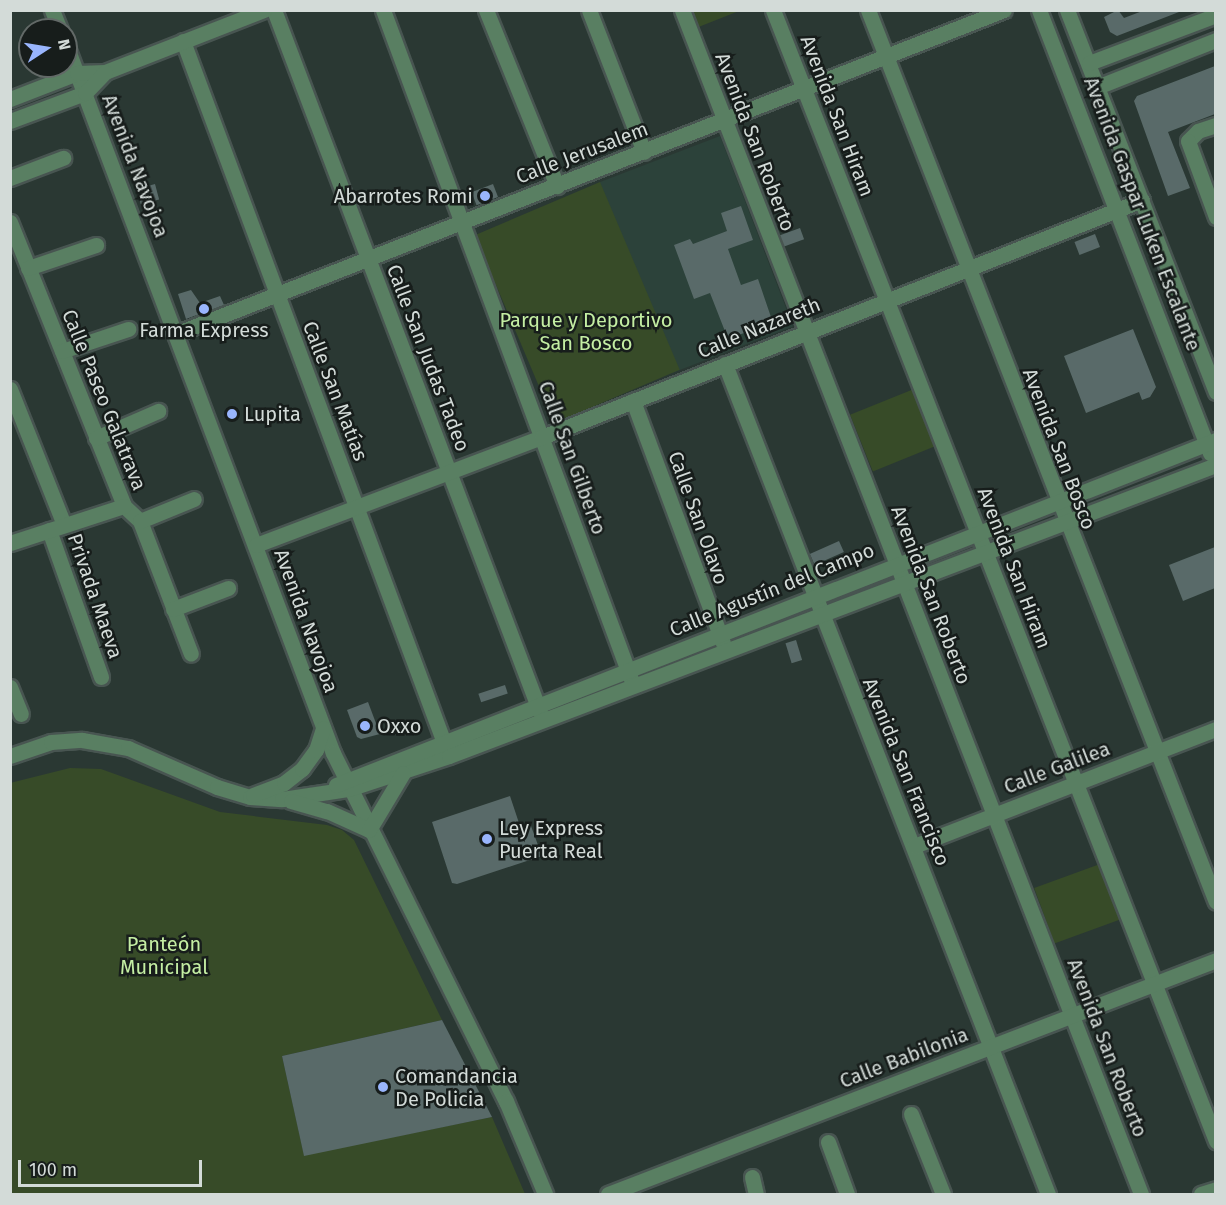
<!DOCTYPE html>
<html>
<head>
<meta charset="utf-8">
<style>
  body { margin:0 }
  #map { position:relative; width:1226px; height:1205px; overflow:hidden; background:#2a3833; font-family:"Fira Sans",sans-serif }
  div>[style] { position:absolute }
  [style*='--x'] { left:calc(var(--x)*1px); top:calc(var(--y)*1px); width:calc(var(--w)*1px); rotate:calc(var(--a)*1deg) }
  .built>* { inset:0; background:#2c423a; transform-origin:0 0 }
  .green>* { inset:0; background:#374b28; transform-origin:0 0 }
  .building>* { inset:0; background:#596a69; transform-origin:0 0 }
  .roads { filter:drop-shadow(2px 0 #485551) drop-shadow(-2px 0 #485551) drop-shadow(0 2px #485551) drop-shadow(0 -2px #485551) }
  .minor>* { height:15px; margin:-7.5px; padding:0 7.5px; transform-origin:7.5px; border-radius:7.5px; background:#597f62 }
  .dots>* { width:16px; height:16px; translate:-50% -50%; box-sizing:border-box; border:3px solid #171d1b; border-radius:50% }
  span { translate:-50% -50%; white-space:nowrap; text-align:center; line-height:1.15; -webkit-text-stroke:5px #171d1b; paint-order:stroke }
  .street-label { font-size:20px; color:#d3dbd8 }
  .poi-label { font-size:20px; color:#d3dbd8 }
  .right { translate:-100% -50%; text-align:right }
  .left { translate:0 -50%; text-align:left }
  .park-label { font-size:20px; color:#c4eea3 }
  .frame { position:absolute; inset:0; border:12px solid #d3dbd8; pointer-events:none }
  .north { position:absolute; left:18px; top:18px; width:60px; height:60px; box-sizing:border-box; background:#171d1b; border:2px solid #626967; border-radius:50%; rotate:78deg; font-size:16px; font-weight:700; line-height:24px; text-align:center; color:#d3dbd8 }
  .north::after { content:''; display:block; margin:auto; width:21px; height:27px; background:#99b5fd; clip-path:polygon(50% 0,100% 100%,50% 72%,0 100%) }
  .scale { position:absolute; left:18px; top:1160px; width:184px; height:27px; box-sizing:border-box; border:3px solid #d3dbd8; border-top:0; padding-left:8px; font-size:18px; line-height:21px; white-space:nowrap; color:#d3dbd8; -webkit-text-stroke:4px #171d1b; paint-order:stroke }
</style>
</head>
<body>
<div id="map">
  <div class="built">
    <div style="left:720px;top:136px;width:204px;height:129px;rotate:69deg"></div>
  </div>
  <div class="green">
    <div style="clip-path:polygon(689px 11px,739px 11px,696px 28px)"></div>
    <div style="left:600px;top:182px;width:204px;height:136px;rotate:67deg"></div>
    <div style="left:914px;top:389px;width:61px;height:69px;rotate:68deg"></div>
    <div style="clip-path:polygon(70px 768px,101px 769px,220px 812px,327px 825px,342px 830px,354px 840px,442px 1020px,282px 1056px,304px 1155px,492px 1117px,525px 1194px,11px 1194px,10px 783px)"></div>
    <div style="left:1100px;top:864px;width:59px;height:70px;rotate:70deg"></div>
  </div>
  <div class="building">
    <div style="clip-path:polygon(1118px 10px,1124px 18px,1145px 10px,1179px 12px,1117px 36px,1110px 32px,1104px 17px)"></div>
    <div style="clip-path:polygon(1215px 66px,1215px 114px,1168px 132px,1190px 188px,1168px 196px,1134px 101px,1137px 96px)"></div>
    <div style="left:155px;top:184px;width:16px;height:19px;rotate:75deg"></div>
    <div style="left:493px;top:184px;width:14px;height:23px;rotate:69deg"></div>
    <div style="clip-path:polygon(741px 206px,753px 240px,728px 249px,741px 285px,758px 279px,772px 320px,743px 330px,744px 333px,728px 339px,710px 293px,694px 299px,674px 245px,690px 239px,693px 244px,727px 231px,721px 213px)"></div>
    <div style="left:800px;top:228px;width:12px;height:22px;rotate:70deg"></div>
    <div style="left:1095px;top:234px;width:14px;height:22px;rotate:69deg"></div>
    <div style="clip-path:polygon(191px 290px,200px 303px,220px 296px,224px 305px,186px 319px,178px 294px)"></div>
    <div style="clip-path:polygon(1133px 329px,1156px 387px,1150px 397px,1142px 400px,1139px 392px,1086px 413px,1064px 356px)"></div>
    <div style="left:839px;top:541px;width:12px;height:32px;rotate:66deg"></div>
    <div style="clip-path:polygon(1215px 547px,1215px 588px,1183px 601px,1169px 565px)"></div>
    <div style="left:796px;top:640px;width:21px;height:11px;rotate:73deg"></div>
    <div style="left:505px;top:685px;width:9px;height:28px;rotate:72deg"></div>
    <div style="clip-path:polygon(368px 702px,380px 734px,361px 739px,357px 737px,347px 710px)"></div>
    <div style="clip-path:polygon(510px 796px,521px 829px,531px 826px,542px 856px,457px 884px,452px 883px,432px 822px)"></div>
    <div style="clip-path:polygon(442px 1020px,492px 1117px,304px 1156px,282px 1056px)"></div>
  </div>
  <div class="roads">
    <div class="minor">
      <div style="--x:52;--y:10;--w:22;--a:68"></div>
      <div style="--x:274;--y:10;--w:751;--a:69.25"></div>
      <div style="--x:383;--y:10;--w:713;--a:69.66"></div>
      <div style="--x:486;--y:10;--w:190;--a:68"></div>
      <div style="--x:589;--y:10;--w:152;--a:68.8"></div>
      <div style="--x:682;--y:10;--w:1270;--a:68.81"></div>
      <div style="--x:773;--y:10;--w:1215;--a:68.61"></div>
      <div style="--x:868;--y:10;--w:957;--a:68.69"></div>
      <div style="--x:1039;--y:10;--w:475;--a:68.9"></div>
      <div style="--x:1067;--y:10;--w:410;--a:68.7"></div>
      <div style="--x:183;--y:41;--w:754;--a:69.6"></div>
      <div style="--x:66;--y:45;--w:757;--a:69.34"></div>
      <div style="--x:333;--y:753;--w:389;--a:63.6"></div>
      <div style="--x:506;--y:1101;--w:101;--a:67.2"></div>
      <div style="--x:1089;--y:63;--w:136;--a:-20.7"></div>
      <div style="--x:1097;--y:87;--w:128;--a:-21.6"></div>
      <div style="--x:10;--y:99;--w:72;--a:-21.2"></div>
      <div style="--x:77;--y:73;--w:28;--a:-2"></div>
      <div style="--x:105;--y:72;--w:171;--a:-21.3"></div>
      <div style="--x:10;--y:121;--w:80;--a:-20.5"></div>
      <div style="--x:85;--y:93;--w:29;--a:-46"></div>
      <div style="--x:1216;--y:125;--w:19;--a:162"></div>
      <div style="--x:1198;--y:131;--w:14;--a:135"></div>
      <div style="--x:1188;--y:141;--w:81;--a:69.8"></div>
      <div style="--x:10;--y:178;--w:57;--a:-20.7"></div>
      <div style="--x:10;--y:222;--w:306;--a:68.1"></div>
      <div style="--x:124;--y:506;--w:22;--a:43"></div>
      <div style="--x:140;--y:521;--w:142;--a:69"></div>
      <div style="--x:28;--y:268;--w:72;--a:-18.7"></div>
      <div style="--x:175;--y:334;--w:890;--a:-21.35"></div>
      <div style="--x:62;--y:351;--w:70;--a:-18.4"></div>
      <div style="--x:725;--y:364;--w:891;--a:68.74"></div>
      <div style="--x:10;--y:389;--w:146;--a:68.3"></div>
      <div style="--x:633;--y:401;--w:258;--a:69.6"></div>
      <div style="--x:96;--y:438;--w:68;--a:-23.5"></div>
      <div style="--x:140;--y:521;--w:58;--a:-22.2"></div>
      <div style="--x:49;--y:530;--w:156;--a:70.5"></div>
      <div style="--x:10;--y:543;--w:120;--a:-18"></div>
      <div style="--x:256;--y:545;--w:306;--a:-20.7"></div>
      <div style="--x:542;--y:437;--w:645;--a:-21.55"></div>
      <div style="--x:173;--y:609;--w:59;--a:-20.9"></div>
      <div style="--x:10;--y:687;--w:29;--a:68"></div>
      <div style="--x:10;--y:756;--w:43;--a:-18.9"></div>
      <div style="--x:51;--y:742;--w:31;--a:-4"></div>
      <div style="--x:82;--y:740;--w:47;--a:9.9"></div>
      <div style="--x:128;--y:748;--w:97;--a:23.7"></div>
      <div style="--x:217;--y:787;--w:34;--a:17"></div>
      <div style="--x:250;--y:797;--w:32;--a:4"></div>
      <div style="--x:282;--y:799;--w:68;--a:-8.5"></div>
      <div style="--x:349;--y:789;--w:105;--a:-18.3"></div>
      <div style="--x:449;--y:756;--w:820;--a:-20.78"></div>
      <div style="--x:336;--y:785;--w:945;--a:-21.41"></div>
      <div style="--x:253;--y:795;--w:33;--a:-21"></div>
      <div style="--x:284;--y:783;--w:23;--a:-38"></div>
      <div style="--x:302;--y:769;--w:24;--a:-54"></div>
      <div style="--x:316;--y:750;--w:23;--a:-72"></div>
      <div style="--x:291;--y:801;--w:37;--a:16"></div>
      <div style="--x:327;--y:811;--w:46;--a:24.3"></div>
      <div style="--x:369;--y:830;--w:66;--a:-59.2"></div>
      <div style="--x:914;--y:846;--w:324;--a:-21.2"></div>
      <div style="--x:911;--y:1114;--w:86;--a:68.2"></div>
      <div style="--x:828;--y:1142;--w:55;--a:69.9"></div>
      <div style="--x:752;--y:1177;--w:17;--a:77"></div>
      <div style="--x:608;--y:1194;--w:651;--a:-21.05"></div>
      <div style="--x:1201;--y:1194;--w:16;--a:-18"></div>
    </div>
  </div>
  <div class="dots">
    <div style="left:485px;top:196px;background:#99b5fd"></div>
    <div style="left:204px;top:309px;background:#99b5fd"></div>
    <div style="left:232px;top:414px;background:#99b5fd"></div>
    <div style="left:365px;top:726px;background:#99b5fd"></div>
    <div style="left:487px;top:839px;background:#99b5fd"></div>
    <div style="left:383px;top:1087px;background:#99b5fd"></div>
  </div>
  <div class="street-label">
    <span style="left:837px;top:116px;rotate:69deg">Avenida San Hiram</span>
    <span style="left:755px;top:142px;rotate:69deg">Avenida San Roberto</span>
    <span style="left:582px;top:153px;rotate:-21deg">Calle Jerusalem</span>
    <span style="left:135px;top:166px;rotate:69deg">Avenida Navojoa</span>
    <span style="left:1142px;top:214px;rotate:69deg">Avenida Gaspar Luken Escalante</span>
    <span style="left:759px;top:328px;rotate:-22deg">Calle Nazareth</span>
    <span style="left:428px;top:358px;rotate:69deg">Calle San Judas Tadeo</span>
    <span style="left:335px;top:391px;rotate:69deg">Calle San Matías</span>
    <span style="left:104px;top:400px;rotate:68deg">Calle Paseo Galatrava</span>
    <span style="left:1059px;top:449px;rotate:69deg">Avenida San Bosco</span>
    <span style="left:572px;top:458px;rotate:70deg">Calle San Gilberto</span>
    <span style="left:698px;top:518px;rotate:70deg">Calle San Olavo</span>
    <span style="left:1014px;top:568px;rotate:69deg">Avenida San Hiram</span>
    <span style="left:772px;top:590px;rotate:-22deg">Calle Agustín del Campo</span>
    <span style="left:931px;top:595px;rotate:69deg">Avenida San Roberto</span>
    <span style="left:95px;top:596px;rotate:71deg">Privada Maeva</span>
    <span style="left:306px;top:621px;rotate:70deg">Avenida Navojoa</span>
    <span style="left:1057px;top:768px;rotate:-21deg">Calle Galilea</span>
    <span style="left:906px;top:772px;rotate:68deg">Avenida San Francisco</span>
    <span style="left:1107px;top:1048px;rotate:69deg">Avenida San Roberto</span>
    <span style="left:904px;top:1058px;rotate:-21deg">Calle Babilonia</span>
  </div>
  <div class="poi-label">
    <span class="right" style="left:473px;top:196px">Abarrotes Romi</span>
    <span style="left:204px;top:330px">Farma Express</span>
    <span class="left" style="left:244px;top:414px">Lupita</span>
    <span class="left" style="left:377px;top:726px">Oxxo</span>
    <span class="left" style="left:499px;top:840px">Ley Express<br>Puerta Real</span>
    <span class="left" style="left:395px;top:1088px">Comandancia<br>De Policia</span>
  </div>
  <div class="park-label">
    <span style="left:586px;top:332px">Parque y Deportivo<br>San Bosco</span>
    <span style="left:164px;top:956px">Panteón<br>Municipal</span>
  </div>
  <div class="frame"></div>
  <div class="north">N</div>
  <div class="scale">100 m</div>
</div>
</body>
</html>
